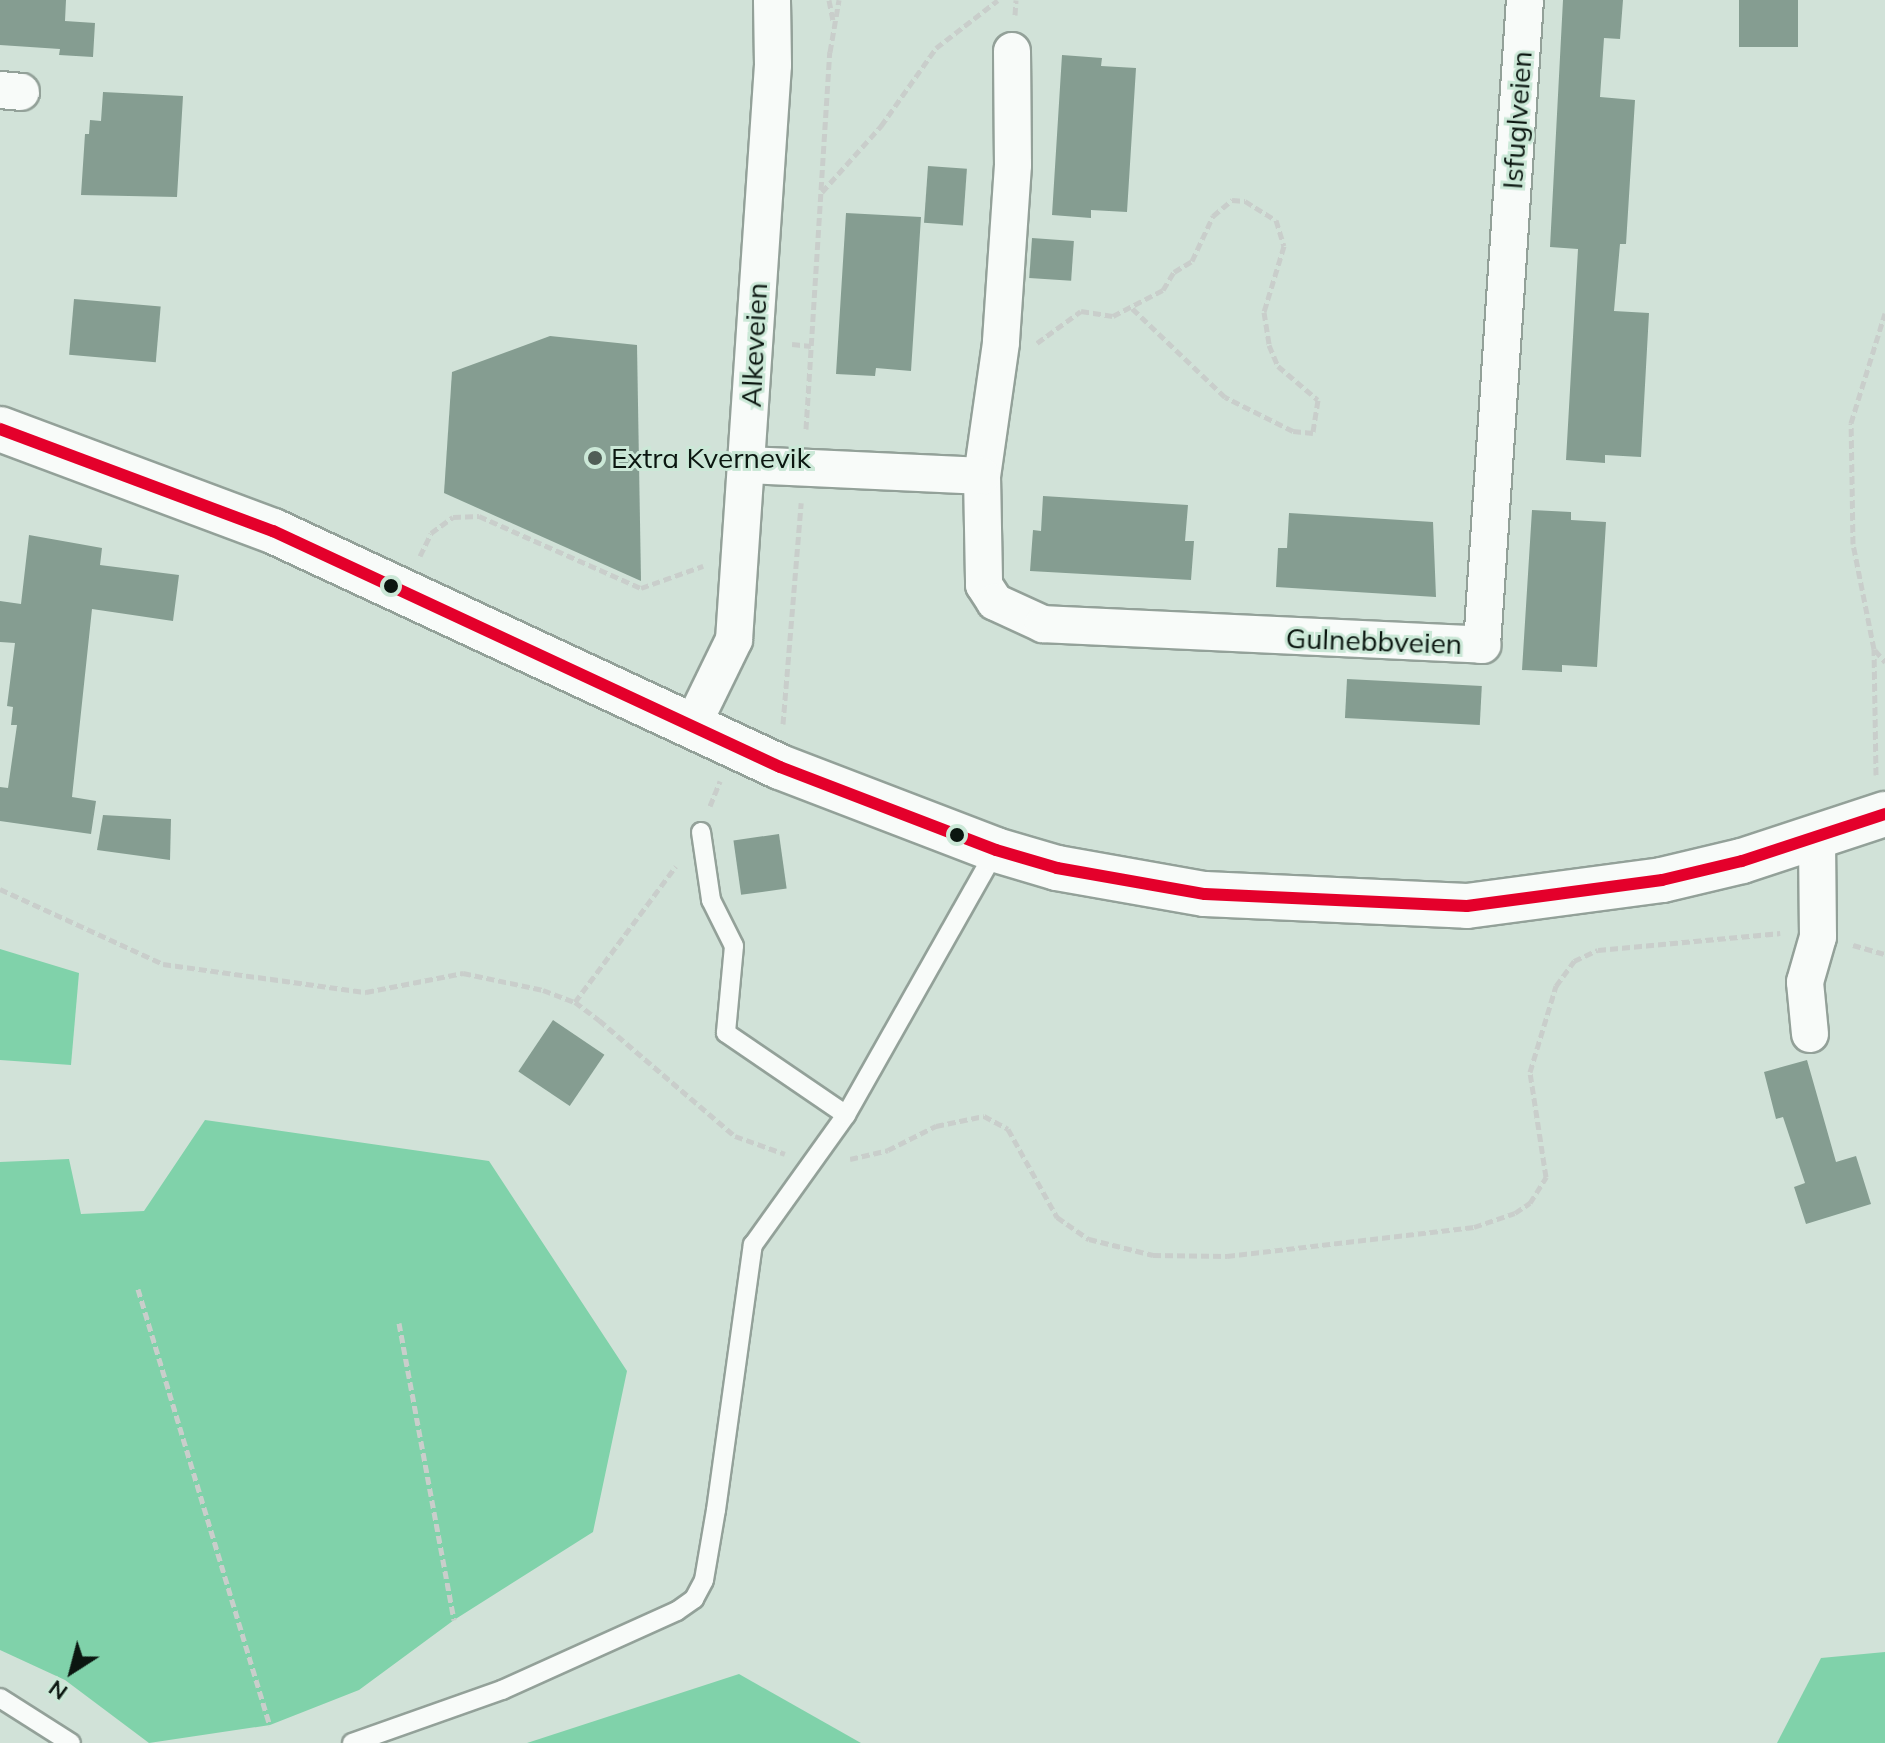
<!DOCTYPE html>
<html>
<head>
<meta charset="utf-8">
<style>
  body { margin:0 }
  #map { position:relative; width:1885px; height:1743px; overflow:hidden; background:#d1e2d8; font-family:Mulish,sans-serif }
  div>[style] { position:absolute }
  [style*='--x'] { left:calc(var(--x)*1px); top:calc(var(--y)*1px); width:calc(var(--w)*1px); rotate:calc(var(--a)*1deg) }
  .water>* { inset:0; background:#80d2aa }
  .building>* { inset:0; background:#859d91; transform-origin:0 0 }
  .path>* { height:5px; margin-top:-2.5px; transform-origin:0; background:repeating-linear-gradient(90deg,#c9cecb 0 8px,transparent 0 12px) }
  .roads { filter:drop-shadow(2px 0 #93a199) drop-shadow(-2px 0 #93a199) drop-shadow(0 2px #93a199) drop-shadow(0 -2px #93a199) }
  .service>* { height:18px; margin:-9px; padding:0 9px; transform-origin:9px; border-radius:9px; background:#f8fbf9 }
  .minor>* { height:36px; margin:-18px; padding:0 18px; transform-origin:18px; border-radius:18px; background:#f8fbf9 }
  .secondary>* { height:44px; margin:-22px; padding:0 22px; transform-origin:22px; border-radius:22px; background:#f8fbf9 }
  .bus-1>* { height:12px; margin:-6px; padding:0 6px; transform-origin:6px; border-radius:6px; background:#e4002b }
  .dots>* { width:22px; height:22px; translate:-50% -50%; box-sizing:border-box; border:4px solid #cbe8d7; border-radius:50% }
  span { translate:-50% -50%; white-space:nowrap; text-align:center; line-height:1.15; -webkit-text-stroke:6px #cbe8d7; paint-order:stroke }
  .street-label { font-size:28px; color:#0b1610 }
  .poi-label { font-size:28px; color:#0b1610 }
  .left { translate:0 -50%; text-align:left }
  .north { position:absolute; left:32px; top:1631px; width:80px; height:80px; -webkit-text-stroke:6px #cbe8d7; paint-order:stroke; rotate:216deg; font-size:22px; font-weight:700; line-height:32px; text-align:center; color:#0b1610 }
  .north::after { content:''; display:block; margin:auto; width:28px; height:36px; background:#0b1610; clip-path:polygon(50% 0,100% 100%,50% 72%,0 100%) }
</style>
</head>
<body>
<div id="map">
  <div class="water">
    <div style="clip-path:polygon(0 949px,79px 973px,71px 1065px,0 1060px)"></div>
    <div style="clip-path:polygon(205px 1120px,489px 1161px,627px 1371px,593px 1532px,454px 1620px,359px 1690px,270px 1725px,149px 1743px,65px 1680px,0 1650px,0 1162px,69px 1159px,81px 1214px,144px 1211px)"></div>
    <div style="clip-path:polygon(1885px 1652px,1885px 1743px,1777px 1743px,1821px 1658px)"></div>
    <div style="clip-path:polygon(739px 1674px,861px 1743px,527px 1743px)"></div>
  </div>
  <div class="building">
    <div style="clip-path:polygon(0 0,66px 0,65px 21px,95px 23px,93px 57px,59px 55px,60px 49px,0 45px)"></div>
    <div style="clip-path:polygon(1563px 0,1623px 0,1620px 39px,1604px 38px,1600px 97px,1635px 100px,1626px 244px,1620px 244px,1614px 311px,1649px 313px,1641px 457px,1605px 455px,1605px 463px,1566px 460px,1578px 249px,1550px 247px)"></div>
    <div style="left:1739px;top:0;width:59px;height:47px"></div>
    <div style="clip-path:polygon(1062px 55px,1102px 58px,1101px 66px,1136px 68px,1127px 212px,1091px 210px,1091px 218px,1052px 215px)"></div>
    <div style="clip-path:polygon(103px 92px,183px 96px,177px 197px,81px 195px,85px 134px,89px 134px,90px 120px,101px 121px)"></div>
    <div style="left:928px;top:166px;width:39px;height:57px;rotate:4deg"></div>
    <div style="clip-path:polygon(846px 213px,921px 217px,911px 371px,876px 368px,875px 376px,836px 374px)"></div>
    <div style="left:1032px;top:238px;width:42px;height:40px;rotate:4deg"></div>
    <div style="left:74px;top:299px;width:87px;height:56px;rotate:5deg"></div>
    <div style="clip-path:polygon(550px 336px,637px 345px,641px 581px,444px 493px,452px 372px)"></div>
    <div style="clip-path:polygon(1043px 496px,1188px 505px,1185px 541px,1194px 541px,1191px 580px,1030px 571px,1033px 530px,1041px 531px)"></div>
    <div style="clip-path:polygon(1532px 510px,1571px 512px,1571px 520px,1606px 522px,1597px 667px,1562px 665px,1562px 672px,1522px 670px)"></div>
    <div style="clip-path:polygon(1289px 513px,1433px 522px,1436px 597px,1276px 587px,1278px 548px,1287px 548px)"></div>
    <div style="clip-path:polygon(29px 535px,102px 548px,100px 565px,179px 575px,173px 621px,92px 609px,72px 797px,96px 801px,91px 834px,0 821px,0 787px,8px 788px,17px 725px,11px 725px,13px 707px,7px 706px,15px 643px,0 642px,0 601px,21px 604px)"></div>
    <div style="left:1347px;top:679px;width:135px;height:39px;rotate:3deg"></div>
    <div style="clip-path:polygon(103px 815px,171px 819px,170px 860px,97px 850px)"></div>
    <div style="left:779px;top:834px;width:55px;height:46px;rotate:82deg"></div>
    <div style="left:553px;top:1020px;width:62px;height:62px;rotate:34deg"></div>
    <div style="clip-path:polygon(1807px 1060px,1836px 1162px,1856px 1156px,1871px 1204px,1806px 1224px,1794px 1187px,1805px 1183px,1783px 1117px,1776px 1119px,1764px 1072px)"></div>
  </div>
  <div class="path">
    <div style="--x:829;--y:0;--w:21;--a:79"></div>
    <div style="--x:1015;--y:15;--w:15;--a:-86"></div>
    <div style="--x:822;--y:192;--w:89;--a:-48.2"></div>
    <div style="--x:881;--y:126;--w:95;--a:-54.8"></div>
    <div style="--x:936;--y:48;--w:78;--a:-37.7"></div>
    <div style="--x:1037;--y:343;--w:54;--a:-36"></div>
    <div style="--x:1081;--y:311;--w:32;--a:9"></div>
    <div style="--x:1113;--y:316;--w:56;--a:-27.5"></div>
    <div style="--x:1163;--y:290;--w:21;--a:-59"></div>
    <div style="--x:1174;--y:272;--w:21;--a:-31"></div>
    <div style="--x:1192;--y:261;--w:50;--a:-65"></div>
    <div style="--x:1213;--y:216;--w:25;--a:-40"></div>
    <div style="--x:1232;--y:200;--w:13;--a:4"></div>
    <div style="--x:1245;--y:201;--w:36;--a:32"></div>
    <div style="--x:1276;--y:220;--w:27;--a:73"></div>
    <div style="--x:1284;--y:246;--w:69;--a:106.9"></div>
    <div style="--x:1264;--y:312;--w:33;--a:81"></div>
    <div style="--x:1269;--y:345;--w:23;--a:67"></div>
    <div style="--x:1278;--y:366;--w:52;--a:40.4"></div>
    <div style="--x:1318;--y:400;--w:33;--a:99"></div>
    <div style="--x:1313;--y:433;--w:20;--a:-174"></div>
    <div style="--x:1293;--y:431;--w:76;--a:-153.4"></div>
    <div style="--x:1225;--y:397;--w:129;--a:-136.3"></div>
    <div style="--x:792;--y:344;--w:19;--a:6"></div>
    <div style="--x:806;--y:429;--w:378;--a:-86.4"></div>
    <div style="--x:830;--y:52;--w:53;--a:-80.2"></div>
    <div style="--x:420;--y:556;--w:25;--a:-64"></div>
    <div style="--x:431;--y:533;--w:27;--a:-36"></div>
    <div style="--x:453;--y:517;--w:26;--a:-2"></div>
    <div style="--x:479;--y:516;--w:177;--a:24"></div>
    <div style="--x:641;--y:588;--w:66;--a:-19.5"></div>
    <div style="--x:1875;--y:650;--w:16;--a:50"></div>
    <div style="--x:783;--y:724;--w:222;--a:-85.3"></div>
    <div style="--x:1876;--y:775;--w:126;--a:-90.9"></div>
    <div style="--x:1874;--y:649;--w:107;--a:-101.3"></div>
    <div style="--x:1853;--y:544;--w:121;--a:-90.9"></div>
    <div style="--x:1851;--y:423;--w:115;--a:-72.8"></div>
    <div style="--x:710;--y:806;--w:27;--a:-68"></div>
    <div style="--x:0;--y:889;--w:179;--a:24.7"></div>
    <div style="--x:163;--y:964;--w:205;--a:7.9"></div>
    <div style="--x:366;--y:992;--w:99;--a:-11.1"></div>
    <div style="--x:463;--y:973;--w:82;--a:12"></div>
    <div style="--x:543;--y:990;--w:34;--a:21"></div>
    <div style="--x:575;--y:1002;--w:30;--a:37"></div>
    <div style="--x:599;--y:1020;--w:179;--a:40.5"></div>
    <div style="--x:735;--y:1136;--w:53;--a:19.8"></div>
    <div style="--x:1853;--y:945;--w:33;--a:16"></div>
    <div style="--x:575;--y:1002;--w:169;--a:-53.4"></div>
    <div style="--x:850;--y:1159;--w:39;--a:-13"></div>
    <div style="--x:888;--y:1150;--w:54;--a:-26.6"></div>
    <div style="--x:936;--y:1126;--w:49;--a:-11.8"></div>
    <div style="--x:984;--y:1116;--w:27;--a:28"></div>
    <div style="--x:1008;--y:1129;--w:101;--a:60.9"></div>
    <div style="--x:1057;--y:1217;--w:39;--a:35"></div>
    <div style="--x:1089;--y:1239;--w:66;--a:14"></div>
    <div style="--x:1153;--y:1255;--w:74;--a:0.8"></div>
    <div style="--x:1227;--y:1256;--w:249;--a:-6.7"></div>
    <div style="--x:1474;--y:1227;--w:43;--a:-18.9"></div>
    <div style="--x:1515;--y:1213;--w:18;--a:-34"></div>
    <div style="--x:1530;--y:1203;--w:31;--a:-58"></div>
    <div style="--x:1546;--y:1177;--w:106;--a:-98.7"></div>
    <div style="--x:1530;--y:1072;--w:90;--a:-73.2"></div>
    <div style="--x:1556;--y:986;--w:31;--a:-54"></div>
    <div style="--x:1574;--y:961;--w:26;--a:-25"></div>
    <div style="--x:1598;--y:950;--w:183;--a:-5.3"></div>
    <div style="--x:138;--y:1289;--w:456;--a:73.2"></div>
    <div style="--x:399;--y:1323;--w:302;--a:79.5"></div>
  </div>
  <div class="roads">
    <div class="service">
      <div style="--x:701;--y:832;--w:69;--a:81.6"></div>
      <div style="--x:711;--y:900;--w:51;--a:63.4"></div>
      <div style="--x:734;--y:946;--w:87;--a:95.3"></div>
      <div style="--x:726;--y:1033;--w:145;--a:34.3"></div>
      <div style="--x:0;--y:1698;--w:84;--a:32.4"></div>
      <div style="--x:352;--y:1743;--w:159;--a:-19.5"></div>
      <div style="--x:502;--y:1690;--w:192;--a:-24.3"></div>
      <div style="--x:677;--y:1611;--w:21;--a:-35"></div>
      <div style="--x:694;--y:1599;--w:21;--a:-62"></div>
      <div style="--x:704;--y:1580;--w:71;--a:-80.3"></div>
      <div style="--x:716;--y:1510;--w:268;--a:-82.1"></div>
      <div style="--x:753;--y:1245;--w:160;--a:-54.4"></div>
      <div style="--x:846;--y:1115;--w:305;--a:-60.5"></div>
    </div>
    <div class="minor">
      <div style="--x:1012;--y:51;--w:114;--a:89.5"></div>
      <div style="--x:1013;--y:165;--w:178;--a:93.9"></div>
      <div style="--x:1001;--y:343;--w:134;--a:98.1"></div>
      <div style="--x:982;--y:476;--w:109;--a:88.9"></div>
      <div style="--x:984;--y:585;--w:20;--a:57"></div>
      <div style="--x:995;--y:602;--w:53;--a:24.6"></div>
      <div style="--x:1043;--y:624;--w:440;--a:2.7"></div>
      <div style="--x:1482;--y:645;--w:646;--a:-86.19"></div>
      <div style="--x:0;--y:90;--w:21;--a:5"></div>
      <div style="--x:749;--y:465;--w:233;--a:2.7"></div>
      <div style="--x:691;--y:728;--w:98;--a:-64"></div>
      <div style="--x:734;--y:640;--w:576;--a:-86.12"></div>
      <div style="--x:773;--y:65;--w:65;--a:-90.9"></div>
      <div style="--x:1810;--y:1034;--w:52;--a:-95.5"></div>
      <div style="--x:1805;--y:982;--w:47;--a:-73.9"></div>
      <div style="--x:1818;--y:937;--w:103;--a:-90.6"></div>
    </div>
    <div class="secondary">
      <div style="--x:0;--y:429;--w:291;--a:20.5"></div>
      <div style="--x:273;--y:531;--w:559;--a:24.96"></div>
      <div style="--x:780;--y:767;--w:231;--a:21"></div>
      <div style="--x:996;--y:850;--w:64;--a:16.4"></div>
      <div style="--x:1057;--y:868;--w:150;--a:10"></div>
      <div style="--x:1205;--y:894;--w:262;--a:2.6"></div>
      <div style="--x:1467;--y:906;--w:197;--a:-7.6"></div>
      <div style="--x:1662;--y:880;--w:82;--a:-13.4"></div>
      <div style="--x:1742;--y:861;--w:151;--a:-18.2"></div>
    </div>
  </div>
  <div class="bus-1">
    <div style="--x:0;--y:429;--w:291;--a:20.5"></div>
    <div style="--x:273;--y:531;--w:559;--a:24.96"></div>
    <div style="--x:780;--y:767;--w:231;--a:21"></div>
    <div style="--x:996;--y:850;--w:64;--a:16.4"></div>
    <div style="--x:1057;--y:868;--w:150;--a:10"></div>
    <div style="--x:1205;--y:894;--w:262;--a:2.6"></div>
    <div style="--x:1467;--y:906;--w:197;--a:-7.6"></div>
    <div style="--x:1662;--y:880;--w:82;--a:-13.4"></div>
    <div style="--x:1742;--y:861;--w:151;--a:-18.2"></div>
  </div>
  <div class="dots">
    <div style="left:595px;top:458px;background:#505d56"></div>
    <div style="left:391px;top:586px;background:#0b1610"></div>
    <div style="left:957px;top:835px;background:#0b1610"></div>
  </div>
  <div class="street-label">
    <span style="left:1517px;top:120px;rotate:-86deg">Isfuglveien</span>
    <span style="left:754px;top:345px;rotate:-87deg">Alkeveien</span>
    <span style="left:1374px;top:641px;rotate:2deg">Gulnebbveien</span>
  </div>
  <div class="poi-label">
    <span class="left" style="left:611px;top:458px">Extra Kvernevik</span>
  </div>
  <div class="north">N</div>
</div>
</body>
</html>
